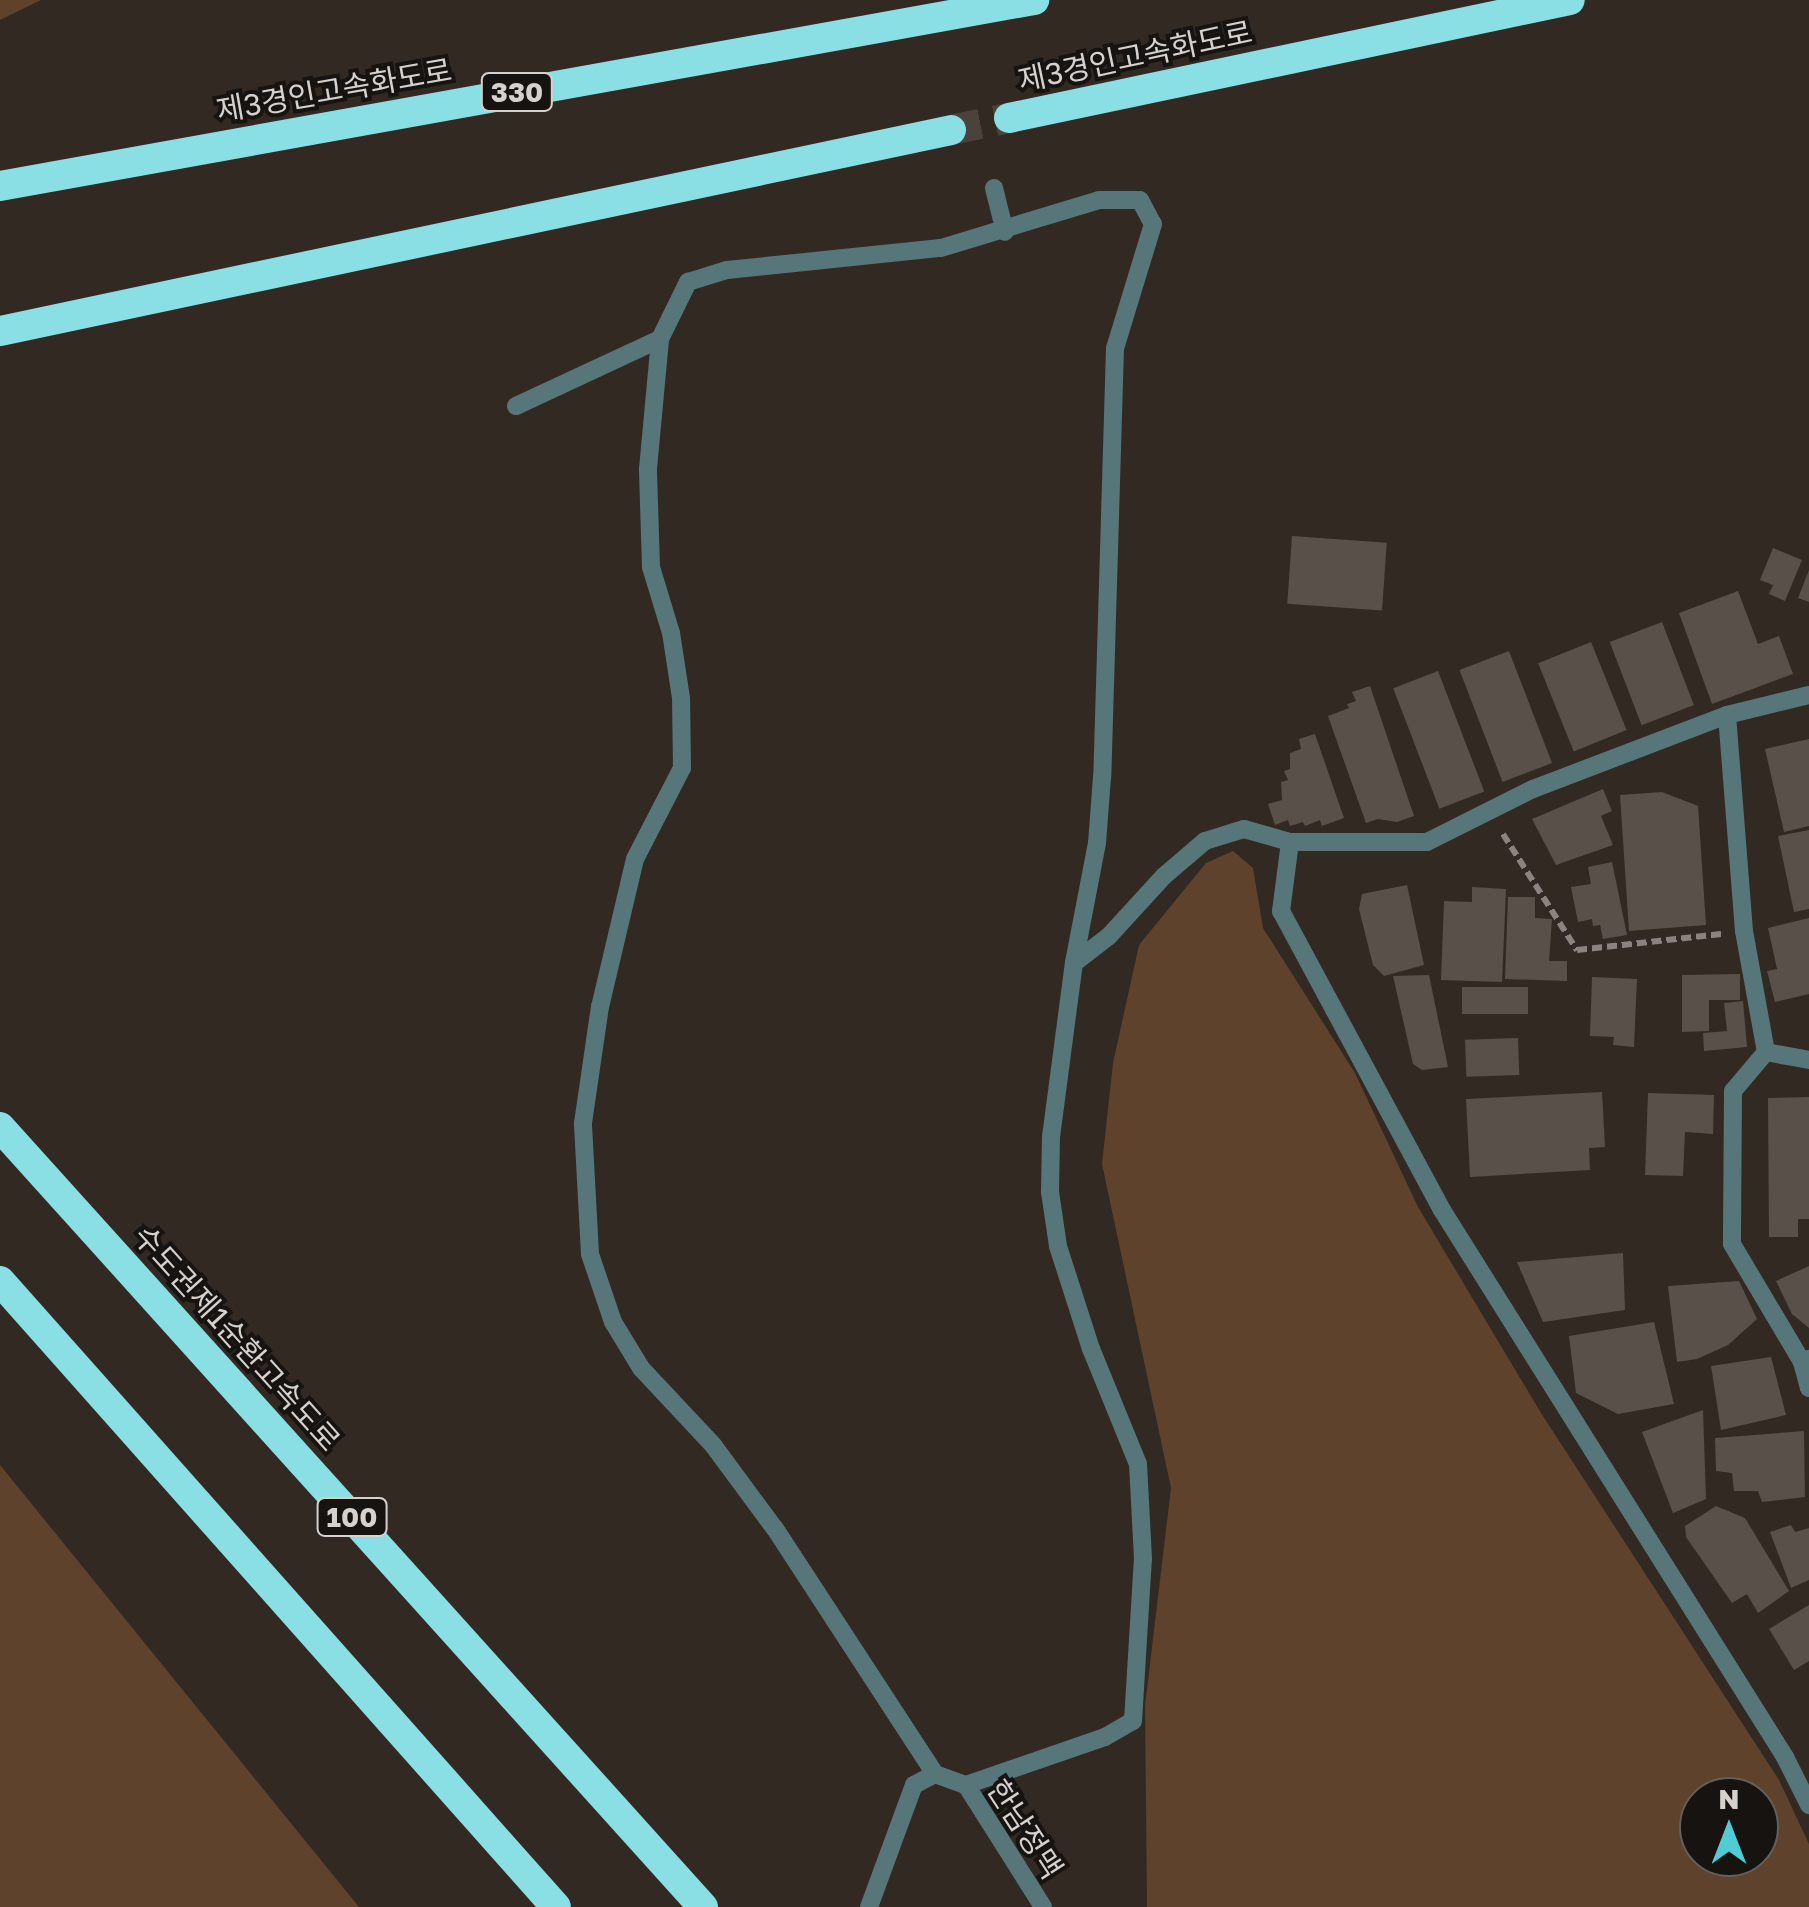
<!DOCTYPE html>
<html>
<head>
<meta charset="utf-8">
<style>
  body { margin:0 }
  #map { position:relative; width:1809px; height:1907px; overflow:hidden; background:#322923; font-family:"Golos Text","Noto Sans KR",sans-serif }
  div>[style] { position:absolute }
  [style*='--x'] { left:calc(var(--x)*1px); top:calc(var(--y)*1px); width:calc(var(--w)*1px); rotate:calc(var(--a)*1deg) }
  .green>* { inset:0; background:#5e422c }
  .building>* { inset:0; background:#595049; transform-origin:0 0 }
  .highway-tunnel>* { height:30px; margin-top:-15px; transform-origin:0; background:repeating-linear-gradient(90deg,#4b423c 0 30px,transparent 0 45px) }
  .path>* { height:6px; margin-top:-3px; transform-origin:0; background:repeating-linear-gradient(90deg,#8b837e 0 10px,transparent 0 15px) }
  .lane>* { height:18px; margin:-9px; padding:0 9px; transform-origin:9px; border-radius:9px; background:#567679 }
  .highway>* { height:30px; margin:-15px; padding:0 15px; transform-origin:15px; border-radius:15px; background:#8adfe5 }
  span { translate:-50% -50%; white-space:nowrap; text-align:center; line-height:1.15; -webkit-text-stroke:8px #171310; paint-order:stroke }
  .shield-label span { padding:2px 8px; background:#171310; border:2px solid; border-radius:8px; -webkit-text-stroke-width:0 }
  .shield-label { font-size:28px; color:#d7d1cd; font-weight:700 }
  .street-label { font-size:30px; color:#d7d1cd }
  .north { position:absolute; left:1679px; top:1777px; width:100px; height:100px; box-sizing:border-box; background:#171310; border:2px solid #645f5c; border-radius:50%; rotate:0deg; font-size:28px; font-weight:700; line-height:40px; text-align:center; color:#d7d1cd }
  .north::after { content:''; display:block; margin:auto; width:35px; height:45px; background:#51ccd4; clip-path:polygon(50% 0,100% 100%,50% 72%,0 100%) }
</style>
</head>
<body>
<div id="map">
  <div class="green">
    <div style="clip-path:polygon(0 0,41px 0,0 20px)"></div>
    <div style="clip-path:polygon(evenodd,1233px 851px,1253px 868px,1263px 928px,1355px 1073px,1418px 1207px,1541px 1413px,1779px 1780px,1809px 1844px,1809px 1907px,1147px 1907px,1145px 1706px,1171px 1488px,1102px 1164px,1113px 1063px,1139px 945px,1206px 863px,1233px 851px,1699px 1797px,1759px 1797px,1759px 1857px,1699px 1857px,1699px 1797px)"></div>
    <div style="clip-path:polygon(0 1465px,359px 1907px,0 1907px)"></div>
  </div>
  <div class="building">
    <div style="left:1292px;top:536px;width:95px;height:68px;rotate:4deg"></div>
    <div style="clip-path:polygon(1773px 548px,1802px 560px,1785px 601px,1769px 594px,1773px 585px,1760px 580px)"></div>
    <div style="clip-path:polygon(1809px 570px,1809px 602px,1798px 598px)"></div>
    <div style="clip-path:polygon(1738px 591px,1758px 644px,1779px 636px,1793px 674px,1712px 704px,1679px 613px)"></div>
    <div style="left:1662px;top:622px;width:89px;height:56px;rotate:69deg"></div>
    <div style="left:1591px;top:642px;width:95px;height:57px;rotate:68deg"></div>
    <div style="left:1509px;top:651px;width:120px;height:53px;rotate:69deg"></div>
    <div style="left:1438px;top:671px;width:129px;height:48px;rotate:69deg"></div>
    <div style="clip-path:polygon(1370px 686px,1414px 816px,1397px 822px,1378px 819px,1366px 823px,1328px 716px,1349px 708px,1347px 704px,1356px 701px,1352px 692px)"></div>
    <div style="clip-path:polygon(1315px 734px,1344px 818px,1322px 826px,1320px 820px,1305px 826px,1303px 822px,1290px 826px,1288px 820px,1275px 825px,1268px 804px,1282px 800px,1281px 782px,1288px 780px,1284px 771px,1290px 769px,1290px 753px,1301px 749px,1299px 739px)"></div>
    <div style="clip-path:polygon(1809px 739px,1809px 826px,1784px 832px,1765px 749px)"></div>
    <div style="clip-path:polygon(1603px 789px,1612px 811px,1601px 816px,1613px 845px,1556px 865px,1532px 819px)"></div>
    <div style="clip-path:polygon(1662px 792px,1698px 806px,1706px 925px,1629px 931px,1620px 795px)"></div>
    <div style="clip-path:polygon(1809px 830px,1809px 909px,1794px 912px,1778px 836px)"></div>
    <div style="clip-path:polygon(1612px 862px,1627px 935px,1603px 939px,1600px 925px,1593px 926px,1592px 919px,1578px 922px,1571px 887px,1591px 884px,1588px 867px)"></div>
    <div style="clip-path:polygon(1407px 885px,1424px 965px,1384px 976px,1373px 965px,1359px 909px,1362px 894px)"></div>
    <div style="clip-path:polygon(1472px 887px,1506px 889px,1502px 982px,1441px 980px,1444px 901px,1472px 902px)"></div>
    <div style="clip-path:polygon(1508px 897px,1535px 897px,1535px 918px,1552px 919px,1549px 961px,1567px 961px,1567px 981px,1505px 979px)"></div>
    <div style="clip-path:polygon(1809px 918px,1809px 994px,1775px 1002px,1767px 971px,1777px 969px,1768px 928px)"></div>
    <div style="clip-path:polygon(1740px 974px,1740px 1000px,1709px 1000px,1709px 1031px,1682px 1032px,1682px 975px)"></div>
    <div style="clip-path:polygon(1429px 975px,1448px 1067px,1422px 1070px,1413px 1064px,1393px 976px)"></div>
    <div style="clip-path:polygon(1592px 977px,1637px 979px,1634px 1047px,1613px 1045px,1614px 1037px,1590px 1036px)"></div>
    <div style="left:1528px;top:987px;width:27px;height:66px;rotate:90deg"></div>
    <div style="clip-path:polygon(1743px 1001px,1747px 1047px,1704px 1051px,1703px 1033px,1727px 1031px,1724px 1003px)"></div>
    <div style="left:1518px;top:1038px;width:37px;height:53px;rotate:88deg"></div>
    <div style="clip-path:polygon(1602px 1092px,1605px 1147px,1589px 1148px,1590px 1170px,1470px 1177px,1466px 1099px)"></div>
    <div style="clip-path:polygon(1648px 1093px,1714px 1095px,1713px 1134px,1685px 1132px,1683px 1176px,1645px 1175px)"></div>
    <div style="clip-path:polygon(1809px 1097px,1809px 1219px,1798px 1219px,1798px 1237px,1769px 1237px,1768px 1098px)"></div>
    <div style="clip-path:polygon(1623px 1253px,1625px 1310px,1543px 1322px,1517px 1262px)"></div>
    <div style="clip-path:polygon(1809px 1266px,1809px 1328px,1792px 1314px,1776px 1281px)"></div>
    <div style="clip-path:polygon(1739px 1281px,1757px 1319px,1728px 1345px,1697px 1359px,1677px 1362px,1668px 1286px)"></div>
    <div style="clip-path:polygon(1654px 1322px,1674px 1404px,1618px 1414px,1576px 1393px,1569px 1336px)"></div>
    <div style="clip-path:polygon(1771px 1357px,1786px 1415px,1721px 1430px,1711px 1366px)"></div>
    <div style="clip-path:polygon(1703px 1410px,1706px 1499px,1673px 1513px,1642px 1432px)"></div>
    <div style="clip-path:polygon(1804px 1431px,1805px 1497px,1762px 1502px,1758px 1491px,1734px 1491px,1732px 1473px,1716px 1471px,1715px 1438px)"></div>
    <div style="clip-path:polygon(1716px 1506px,1745px 1518px,1789px 1591px,1758px 1613px,1747px 1594px,1732px 1603px,1686px 1537px,1685px 1526px)"></div>
    <div style="clip-path:polygon(1791px 1525px,1795px 1532px,1809px 1528px,1809px 1580px,1791px 1588px,1770px 1532px)"></div>
    <div style="clip-path:polygon(1809px 1605px,1809px 1661px,1794px 1670px,1769px 1629px)"></div>
  </div>
  <div class="highway-tunnel">
    <div style="--x:951;--y:130;--w:59;--a:-11.7"></div>
  </div>
  <div class="path">
    <div style="--x:1503;--y:834;--w:138;--a:57.5"></div>
    <div style="--x:1577;--y:950;--w:145;--a:-6.3"></div>
  </div>
  <div class="lane">
    <div style="--x:994;--y:188;--w:45;--a:76"></div>
    <div style="--x:516;--y:406;--w:159;--a:-25"></div>
    <div style="--x:1727;--y:715;--w:217;--a:85.5"></div>
    <div style="--x:1744;--y:931;--w:123;--a:79.7"></div>
    <div style="--x:1766;--y:1052;--w:44;--a:10.5"></div>
    <div style="--x:1290;--y:842;--w:70;--a:97.4"></div>
    <div style="--x:1281;--y:911;--w:340;--a:61.7"></div>
    <div style="--x:1442;--y:1210;--w:646;--a:57.91"></div>
    <div style="--x:1785;--y:1757;--w:54;--a:63.4"></div>
    <div style="--x:1766;--y:1052;--w:51;--a:130.2"></div>
    <div style="--x:1733;--y:1091;--w:153;--a:90.4"></div>
    <div style="--x:1732;--y:1244;--w:137;--a:59.3"></div>
    <div style="--x:1802;--y:1362;--w:8;--a:-23"></div>
    <div style="--x:1802;--y:1362;--w:27;--a:75"></div>
    <div style="--x:935;--y:1774;--w:293;--a:-123.1"></div>
    <div style="--x:775;--y:1529;--w:104;--a:-126.4"></div>
    <div style="--x:713;--y:1445;--w:105;--a:-133.1"></div>
    <div style="--x:641;--y:1368;--w:54;--a:-121.3"></div>
    <div style="--x:613;--y:1322;--w:72;--a:-108.7"></div>
    <div style="--x:590;--y:1254;--w:131;--a:-93.1"></div>
    <div style="--x:583;--y:1123;--w:117;--a:-81.7"></div>
    <div style="--x:600;--y:1007;--w:152;--a:-76.7"></div>
    <div style="--x:635;--y:859;--w:102;--a:-62.7"></div>
    <div style="--x:682;--y:768;--w:70;--a:-90.8"></div>
    <div style="--x:681;--y:698;--w:66;--a:-98.7"></div>
    <div style="--x:671;--y:633;--w:69;--a:-106.9"></div>
    <div style="--x:651;--y:567;--w:98;--a:-91.8"></div>
    <div style="--x:648;--y:469;--w:131;--a:-84.7"></div>
    <div style="--x:660;--y:339;--w:64;--a:-63.8"></div>
    <div style="--x:688;--y:282;--w:41;--a:-17.1"></div>
    <div style="--x:727;--y:270;--w:215;--a:-5.9"></div>
    <div style="--x:941;--y:248;--w:165;--a:-16.9"></div>
    <div style="--x:1099;--y:200;--w:41;--a:0"></div>
    <div style="--x:1140;--y:200;--w:27;--a:62"></div>
    <div style="--x:1153;--y:224;--w:130;--a:107"></div>
    <div style="--x:1115;--y:348;--w:429;--a:91.7"></div>
    <div style="--x:1102;--y:777;--w:66;--a:94.3"></div>
    <div style="--x:1097;--y:843;--w:122;--a:100.9"></div>
    <div style="--x:1074;--y:963;--w:44;--a:-37.6"></div>
    <div style="--x:1109;--y:936;--w:81;--a:-47.5"></div>
    <div style="--x:1164;--y:876;--w:54;--a:-40.5"></div>
    <div style="--x:1205;--y:841;--w:41;--a:-17.1"></div>
    <div style="--x:1244;--y:829;--w:48;--a:15.8"></div>
    <div style="--x:1290;--y:842;--w:137;--a:0"></div>
    <div style="--x:1427;--y:842;--w:119;--a:-26.6"></div>
    <div style="--x:1533;--y:789;--w:208;--a:-20.9"></div>
    <div style="--x:1727;--y:715;--w:84;--a:-13.7"></div>
    <div style="--x:966;--y:1785;--w:147;--a:-19.1"></div>
    <div style="--x:1105;--y:1737;--w:32;--a:-30"></div>
    <div style="--x:1133;--y:1721;--w:162;--a:-86.5"></div>
    <div style="--x:1143;--y:1559;--w:95;--a:-93"></div>
    <div style="--x:1138;--y:1464;--w:124;--a:-112.2"></div>
    <div style="--x:1091;--y:1349;--w:108;--a:-107.8"></div>
    <div style="--x:1058;--y:1246;--w:55;--a:-98.4"></div>
    <div style="--x:1050;--y:1192;--w:55;--a:-89"></div>
    <div style="--x:1051;--y:1137;--w:176;--a:-82.5"></div>
    <div style="--x:869;--y:1907;--w:130;--a:-69.8"></div>
    <div style="--x:914;--y:1785;--w:24;--a:-28"></div>
    <div style="--x:935;--y:1774;--w:33;--a:20"></div>
    <div style="--x:966;--y:1785;--w:144;--a:57.7"></div>
  </div>
  <div class="highway">
    <div style="--x:1009;--y:118;--w:573;--a:-11.88"></div>
    <div style="--x:0;--y:186;--w:1051;--a:-10.2"></div>
    <div style="--x:0;--y:331;--w:972;--a:-11.93"></div>
    <div style="--x:0;--y:1127;--w:1050;--a:47.97"></div>
    <div style="--x:0;--y:1281;--w:837;--a:48.39"></div>
  </div>
  <div class="shield-label">
    <span style="left:517px;top:92px">330</span>
    <span style="left:352px;top:1517px">100</span>
  </div>
  <div class="street-label">
    <span style="left:1135px;top:56px;rotate:-12deg">제3경인고속화도로</span>
    <span style="left:334px;top:90px;rotate:-10deg">제3경인고속화도로</span>
    <span style="left:237px;top:1338px;rotate:48deg">수도권제1순환고속도로</span>
    <span style="left:1025px;top:1829px;rotate:57deg">한남정맥</span>
  </div>
  <div class="north">N</div>
</div>
</body>
</html>
